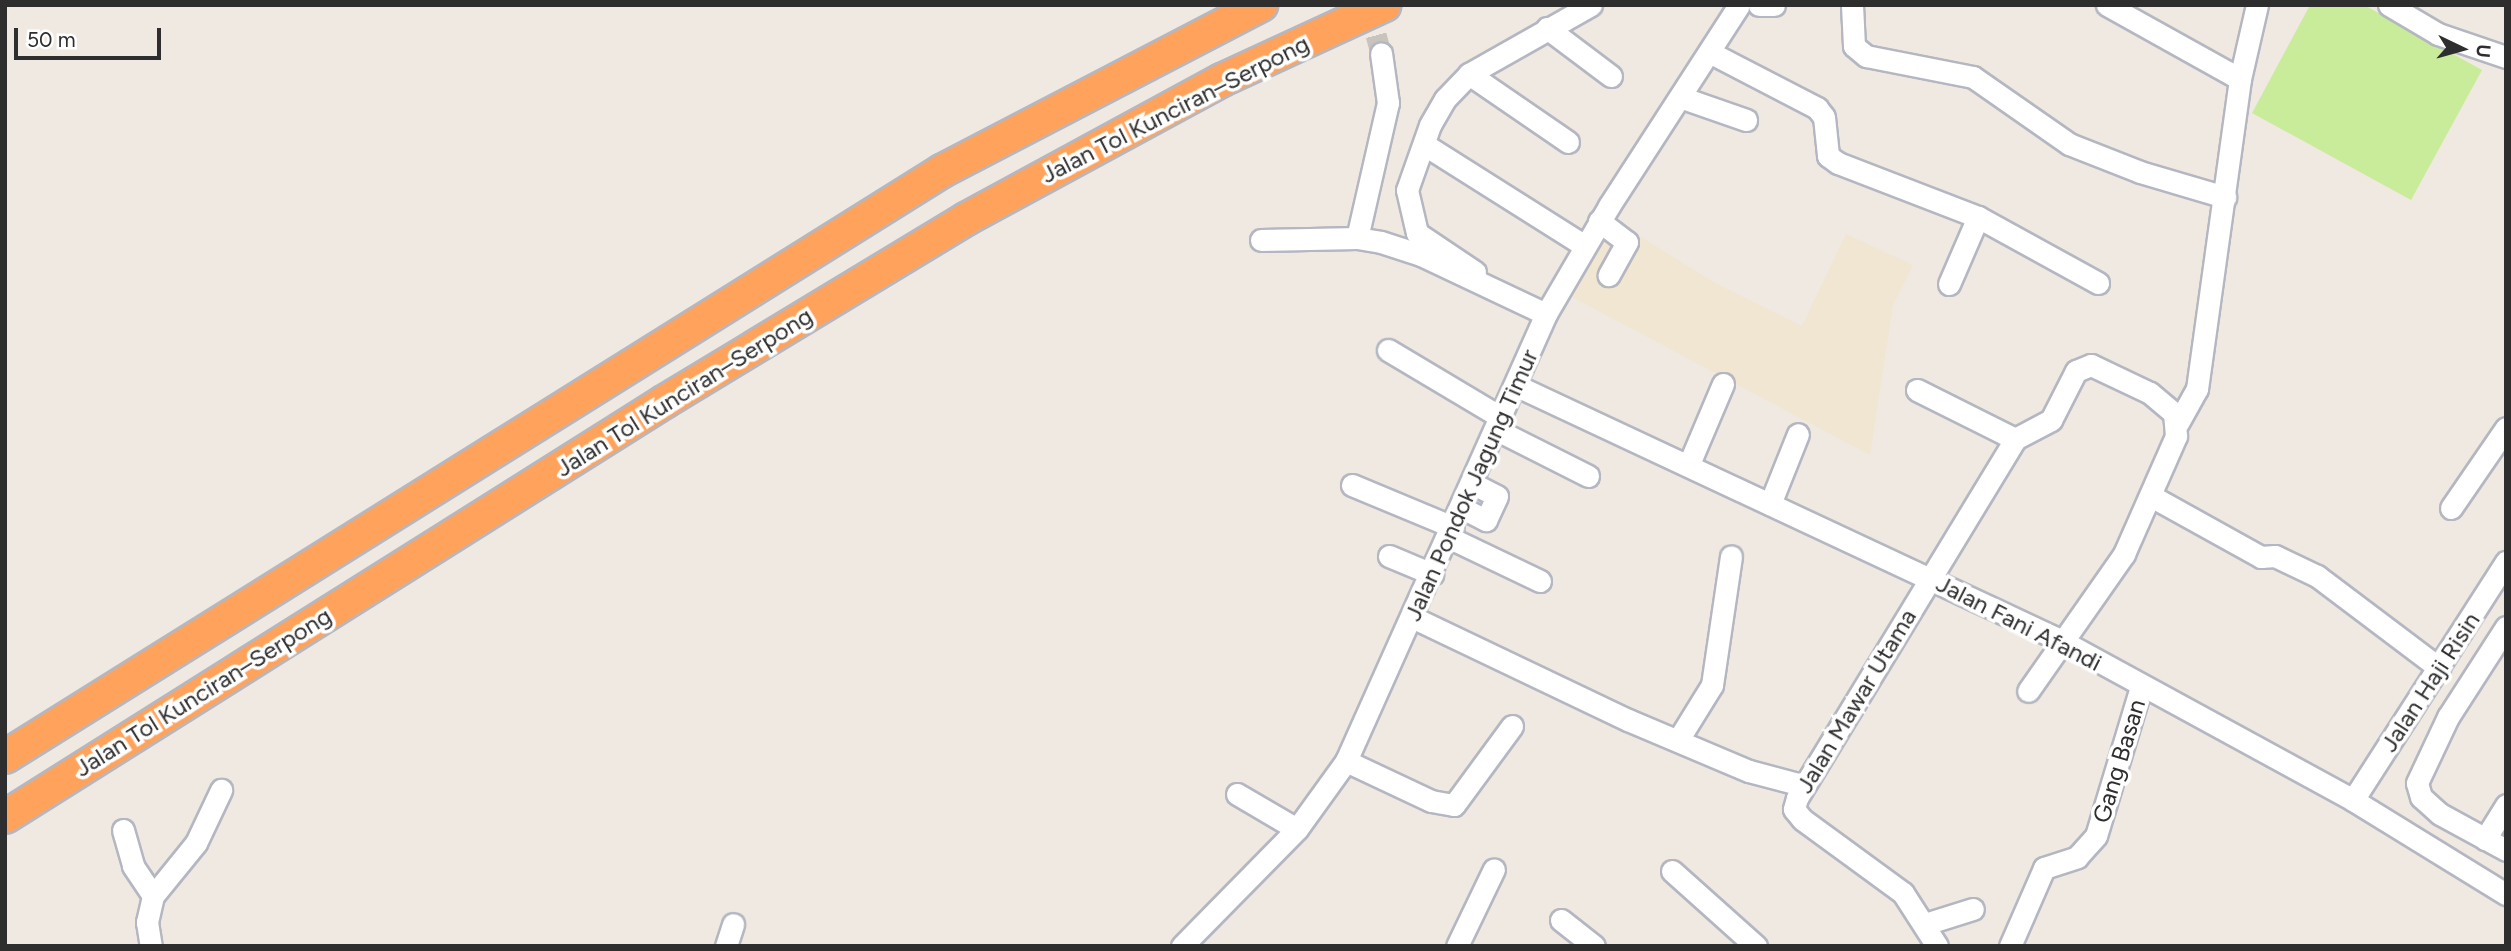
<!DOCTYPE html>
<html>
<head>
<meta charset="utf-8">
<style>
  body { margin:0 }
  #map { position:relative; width:2511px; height:951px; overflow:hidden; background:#efe9e1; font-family:Figtree,sans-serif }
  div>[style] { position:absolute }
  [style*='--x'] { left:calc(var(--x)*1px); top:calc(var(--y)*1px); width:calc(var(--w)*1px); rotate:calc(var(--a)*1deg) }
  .education>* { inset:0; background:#f0e6d1 }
  .pitch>* { inset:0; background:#c9ec9a }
  .minor-tunnel>* { height:21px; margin-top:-10.5px; transform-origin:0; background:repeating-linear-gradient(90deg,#c8c4bd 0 21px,transparent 0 31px) }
  .roads { filter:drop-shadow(2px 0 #b4b7c1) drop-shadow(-2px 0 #b4b7c1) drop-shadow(0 2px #b4b7c1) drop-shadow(0 -2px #b4b7c1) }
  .minor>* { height:21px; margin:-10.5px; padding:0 10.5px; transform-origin:10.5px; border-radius:10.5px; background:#fff }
  .highway>* { height:32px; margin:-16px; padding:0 16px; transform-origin:16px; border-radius:16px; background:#ffa35c }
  span { translate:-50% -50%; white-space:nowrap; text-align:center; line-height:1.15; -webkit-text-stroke:7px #fff; paint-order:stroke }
  .street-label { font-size:24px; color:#2e2e2e }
  .frame { position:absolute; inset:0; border:7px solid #2e2e2e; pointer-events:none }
  .north { position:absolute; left:2427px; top:14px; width:70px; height:70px; -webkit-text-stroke:5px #fff; paint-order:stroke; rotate:95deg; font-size:19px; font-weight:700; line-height:28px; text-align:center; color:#2e2e2e }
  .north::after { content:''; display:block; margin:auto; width:24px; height:32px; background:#2e2e2e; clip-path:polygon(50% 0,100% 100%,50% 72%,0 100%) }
  .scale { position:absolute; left:14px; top:28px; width:147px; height:32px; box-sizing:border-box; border:4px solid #2e2e2e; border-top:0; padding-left:9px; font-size:21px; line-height:24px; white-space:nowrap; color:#2e2e2e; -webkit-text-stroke:5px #fff; paint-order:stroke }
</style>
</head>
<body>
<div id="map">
  <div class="education">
    <div style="clip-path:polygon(1617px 222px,1715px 283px,1802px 326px,1846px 234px,1913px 265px,1893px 305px,1870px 455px,1572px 297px)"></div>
  </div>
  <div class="pitch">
    <div style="clip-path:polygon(2310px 5px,2364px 5px,2482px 70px,2411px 200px,2252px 113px)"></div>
  </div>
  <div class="minor-tunnel">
    <div style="--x:1368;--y:5;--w:50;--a:74.8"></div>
  </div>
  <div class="roads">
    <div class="minor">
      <div style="--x:1759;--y:5;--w:15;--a:0"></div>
      <div style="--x:1852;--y:5;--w:41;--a:87.2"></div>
      <div style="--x:1854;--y:46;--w:16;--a:40"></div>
      <div style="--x:1866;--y:56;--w:109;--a:11.1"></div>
      <div style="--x:1973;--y:77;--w:117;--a:34.9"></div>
      <div style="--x:2069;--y:144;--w:76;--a:21.5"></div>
      <div style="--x:2140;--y:172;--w:89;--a:16.4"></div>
      <div style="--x:2107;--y:5;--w:152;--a:29.1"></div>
      <div style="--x:2389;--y:5;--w:57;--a:30.6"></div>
      <div style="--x:2438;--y:34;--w:72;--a:18.7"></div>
      <div style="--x:1547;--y:28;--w:80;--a:36.9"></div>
      <div style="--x:1709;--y:52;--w:122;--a:27.4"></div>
      <div style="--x:1817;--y:108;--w:11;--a:52"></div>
      <div style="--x:1824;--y:117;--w:39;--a:84"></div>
      <div style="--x:1828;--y:156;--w:12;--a:35"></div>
      <div style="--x:1838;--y:163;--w:150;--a:21.1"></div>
      <div style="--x:1978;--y:217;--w:137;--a:28.8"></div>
      <div style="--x:1469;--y:74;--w:120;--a:34.5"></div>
      <div style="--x:1680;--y:97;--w:70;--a:19.2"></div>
      <div style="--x:1425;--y:145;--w:189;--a:32.3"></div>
      <div style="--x:1599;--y:221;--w:35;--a:37"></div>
      <div style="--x:1627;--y:242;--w:38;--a:119"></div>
      <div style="--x:1357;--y:238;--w:139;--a:-77.1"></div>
      <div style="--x:1388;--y:103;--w:50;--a:-98"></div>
      <div style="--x:1261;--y:240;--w:96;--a:-1.2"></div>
      <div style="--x:1357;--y:238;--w:24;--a:9"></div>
      <div style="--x:1381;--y:242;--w:42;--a:18"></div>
      <div style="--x:1421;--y:255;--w:138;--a:25.3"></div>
      <div style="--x:1475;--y:272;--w:70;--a:-146.1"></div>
      <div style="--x:1417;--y:233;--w:44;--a:-103.1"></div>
      <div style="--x:1407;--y:190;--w:69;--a:-70.5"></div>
      <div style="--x:1430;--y:125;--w:30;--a:-60"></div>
      <div style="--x:1445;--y:99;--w:35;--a:-46"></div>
      <div style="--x:1469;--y:74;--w:140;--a:-29.5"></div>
      <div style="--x:1949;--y:284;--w:73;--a:-66.6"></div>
      <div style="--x:1388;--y:350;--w:133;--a:30.8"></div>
      <div style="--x:1515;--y:385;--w:602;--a:25.07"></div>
      <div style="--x:2060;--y:640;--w:334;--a:28.6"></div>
      <div style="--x:2353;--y:800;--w:180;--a:31.6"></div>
      <div style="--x:1917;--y:390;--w:110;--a:26.6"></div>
      <div style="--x:2178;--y:423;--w:39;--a:-61"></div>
      <div style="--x:2197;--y:389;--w:313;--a:-82.1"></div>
      <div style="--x:2240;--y:79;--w:76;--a:-77.1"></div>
      <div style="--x:1497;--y:430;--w:102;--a:26.8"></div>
      <div style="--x:1689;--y:464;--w:87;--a:-67"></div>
      <div style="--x:1352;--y:485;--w:109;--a:22.6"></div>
      <div style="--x:2151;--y:496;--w:126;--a:29"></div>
      <div style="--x:2261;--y:557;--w:14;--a:-4"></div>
      <div style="--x:2275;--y:556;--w:47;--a:25.5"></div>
      <div style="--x:2317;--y:576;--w:153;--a:37"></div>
      <div style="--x:1770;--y:504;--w:75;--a:-68.2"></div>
      <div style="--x:1462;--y:508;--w:27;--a:27"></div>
      <div style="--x:1486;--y:520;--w:26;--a:-65"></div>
      <div style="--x:1497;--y:496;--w:27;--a:-153"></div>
      <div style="--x:2451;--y:508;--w:97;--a:-55.5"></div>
      <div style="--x:1448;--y:537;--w:102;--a:25.6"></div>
      <div style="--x:1389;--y:556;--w:47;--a:22.7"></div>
      <div style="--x:1412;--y:617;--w:239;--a:25.5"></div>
      <div style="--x:1628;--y:720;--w:131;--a:22.9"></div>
      <div style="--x:1749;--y:771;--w:55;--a:14.8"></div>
      <div style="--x:2506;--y:627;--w:107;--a:122.8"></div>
      <div style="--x:2448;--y:717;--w:73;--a:115.2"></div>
      <div style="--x:2417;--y:783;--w:15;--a:74"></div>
      <div style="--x:2421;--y:797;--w:25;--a:42"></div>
      <div style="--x:2440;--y:814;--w:75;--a:28.6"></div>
      <div style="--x:1678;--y:740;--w:65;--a:-58.3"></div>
      <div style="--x:1712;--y:685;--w:130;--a:-81.6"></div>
      <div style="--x:1346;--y:761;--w:94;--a:25.2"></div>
      <div style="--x:1431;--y:801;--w:23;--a:10"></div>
      <div style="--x:1454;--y:805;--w:98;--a:-53.7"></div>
      <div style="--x:1237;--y:794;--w:69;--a:30.3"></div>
      <div style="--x:2353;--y:800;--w:283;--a:-57.3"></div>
      <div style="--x:123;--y:830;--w:37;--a:74"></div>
      <div style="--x:133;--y:866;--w:36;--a:56"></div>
      <div style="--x:153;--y:896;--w:27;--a:103"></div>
      <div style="--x:147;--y:922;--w:24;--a:81"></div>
      <div style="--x:2485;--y:839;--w:40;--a:-58"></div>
      <div style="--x:1672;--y:871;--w:113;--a:41.8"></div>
      <div style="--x:153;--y:896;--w:68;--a:-50.9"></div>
      <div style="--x:196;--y:843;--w:59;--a:-64.7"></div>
      <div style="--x:1561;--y:920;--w:42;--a:38.2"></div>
      <div style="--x:1925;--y:924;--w:50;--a:-17.4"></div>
      <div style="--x:726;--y:946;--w:23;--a:-72"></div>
      <div style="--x:1182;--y:946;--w:164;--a:-45.5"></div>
      <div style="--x:1297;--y:829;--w:84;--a:-54.2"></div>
      <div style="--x:1346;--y:761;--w:490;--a:-65.9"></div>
      <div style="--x:1546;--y:314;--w:125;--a:-59.7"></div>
      <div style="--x:1609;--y:206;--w:239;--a:-57.1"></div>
      <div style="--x:1457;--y:946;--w:85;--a:-64.3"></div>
      <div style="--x:1937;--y:946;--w:63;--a:-122.7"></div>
      <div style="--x:1903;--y:893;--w:125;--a:-143.8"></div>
      <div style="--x:1802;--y:819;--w:13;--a:-129"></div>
      <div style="--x:1794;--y:809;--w:11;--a:-75"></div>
      <div style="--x:1797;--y:798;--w:420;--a:-58.7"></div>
      <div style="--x:2015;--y:439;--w:41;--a:-27.8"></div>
      <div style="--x:2051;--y:420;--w:55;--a:-63"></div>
      <div style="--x:2076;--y:371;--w:16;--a:-22"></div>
      <div style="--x:2091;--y:365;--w:65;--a:25.4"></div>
      <div style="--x:2150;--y:393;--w:31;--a:40"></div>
      <div style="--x:2174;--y:413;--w:23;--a:85"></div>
      <div style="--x:2176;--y:436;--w:129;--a:113.8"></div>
      <div style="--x:2124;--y:554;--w:167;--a:125"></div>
      <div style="--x:2010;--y:946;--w:85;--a:-66.4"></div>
      <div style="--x:2044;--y:868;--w:35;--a:-18"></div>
      <div style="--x:2077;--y:857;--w:28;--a:-48"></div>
      <div style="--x:2096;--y:836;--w:156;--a:-73.2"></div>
    </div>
    <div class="highway">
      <div style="--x:5;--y:757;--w:1105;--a:-32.02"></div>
      <div style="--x:942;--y:171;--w:360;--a:-27.5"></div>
      <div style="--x:5;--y:817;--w:779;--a:-32.2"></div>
      <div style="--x:664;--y:402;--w:353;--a:-31.2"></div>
      <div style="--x:966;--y:219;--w:291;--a:-28.5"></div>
      <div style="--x:1222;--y:80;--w:179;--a:-24.8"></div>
    </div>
  </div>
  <div class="street-label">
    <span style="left:1175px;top:109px;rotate:-27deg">Jalan Tol Kunciran–Serpong</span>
    <span style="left:684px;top:392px;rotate:-32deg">Jalan Tol Kunciran–Serpong</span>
    <span style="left:1471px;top:485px;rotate:-66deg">Jalan Pondok Jagung Timur</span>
    <span style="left:2019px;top:623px;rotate:27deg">Jalan Fani Afandi</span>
    <span style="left:2430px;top:682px;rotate:-57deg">Jalan Haji Risin</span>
    <span style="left:203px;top:692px;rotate:-32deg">Jalan Tol Kunciran–Serpong</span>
    <span style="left:1856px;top:701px;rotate:-59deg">Jalan Mawar Utama</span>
    <span style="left:2119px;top:761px;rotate:-73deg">Gang Basan</span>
  </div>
  <div class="frame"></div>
  <div class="north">U</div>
  <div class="scale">50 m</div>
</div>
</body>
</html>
